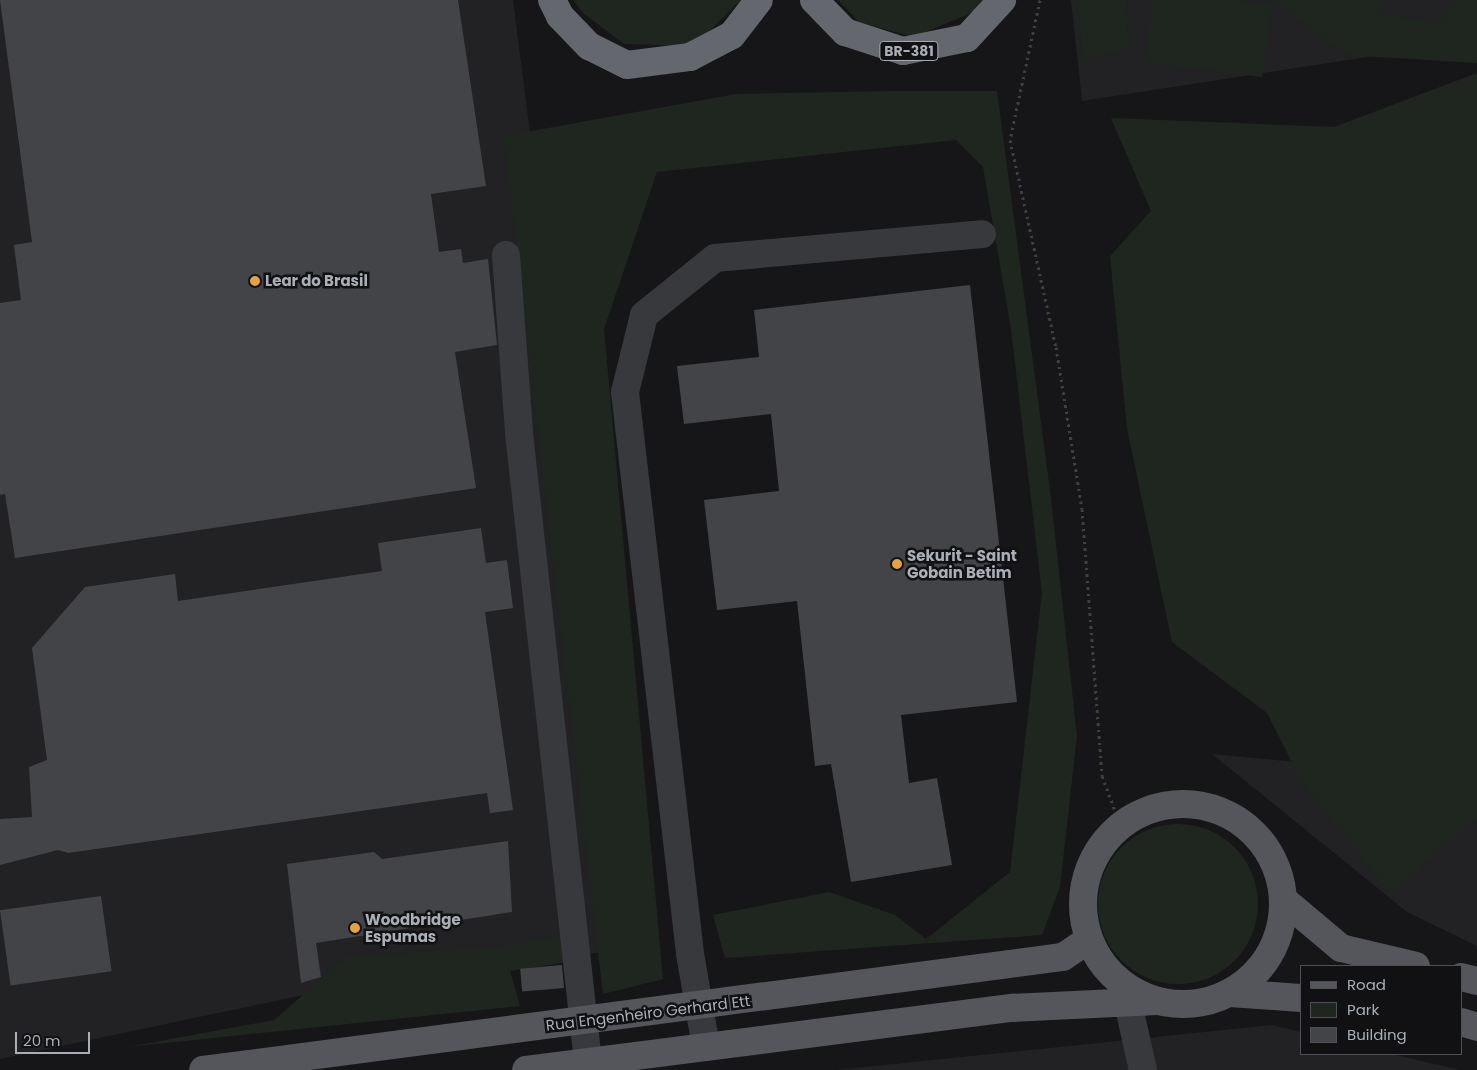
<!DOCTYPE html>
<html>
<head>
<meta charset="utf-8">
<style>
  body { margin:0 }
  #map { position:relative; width:1477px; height:1070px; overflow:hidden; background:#161618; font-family:Poppins,sans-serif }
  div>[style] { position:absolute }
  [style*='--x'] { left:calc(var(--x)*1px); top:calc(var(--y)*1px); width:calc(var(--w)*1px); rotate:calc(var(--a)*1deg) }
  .built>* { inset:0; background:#222225 }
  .green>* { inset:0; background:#1f261f }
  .round { border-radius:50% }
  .building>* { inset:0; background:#434448; transform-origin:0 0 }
  .path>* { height:3px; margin-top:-1.5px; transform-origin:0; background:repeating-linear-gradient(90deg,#3e4044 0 2.5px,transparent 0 6.5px) }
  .minor>* { height:28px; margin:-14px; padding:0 14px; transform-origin:14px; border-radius:14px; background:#37393d }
  .major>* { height:28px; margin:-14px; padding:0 14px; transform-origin:14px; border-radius:14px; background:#54565b }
  .major>.ring { margin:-14px; padding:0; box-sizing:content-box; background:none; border:28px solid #54565b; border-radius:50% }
  .highway>* { height:28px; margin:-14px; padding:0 14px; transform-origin:14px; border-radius:14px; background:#64676d }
  .dots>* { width:14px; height:14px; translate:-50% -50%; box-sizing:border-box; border:2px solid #111113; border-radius:50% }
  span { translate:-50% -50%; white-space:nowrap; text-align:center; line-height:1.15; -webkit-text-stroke:5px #111113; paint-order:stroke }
  .shield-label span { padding:1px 4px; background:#111113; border:1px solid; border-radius:4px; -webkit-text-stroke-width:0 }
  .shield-label { font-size:14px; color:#a9aeb7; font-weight:700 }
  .poi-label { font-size:15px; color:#a9aeb7; font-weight:700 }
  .left { translate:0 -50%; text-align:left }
  .street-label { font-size:15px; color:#a9aeb7 }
  .legend { position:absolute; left:1300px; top:965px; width:162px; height:90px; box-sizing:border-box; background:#111113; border:1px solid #4e5055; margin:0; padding:6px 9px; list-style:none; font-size:15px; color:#a9aeb7 }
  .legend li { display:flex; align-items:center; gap:10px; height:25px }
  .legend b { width:25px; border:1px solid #4e5055 }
  .scale { position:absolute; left:15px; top:1032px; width:75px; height:22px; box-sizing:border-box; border:2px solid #a9aeb7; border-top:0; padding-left:6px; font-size:15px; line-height:18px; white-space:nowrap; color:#a9aeb7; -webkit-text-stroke:4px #111113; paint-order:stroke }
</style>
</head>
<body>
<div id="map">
  <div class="built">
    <div style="clip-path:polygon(0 0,513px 0,634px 948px,360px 983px,0 1059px)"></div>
    <div style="clip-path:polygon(1071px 0,1477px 0,1477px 40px,1082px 101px)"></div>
    <div style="clip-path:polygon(1212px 754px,1477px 779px,1477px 946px,1407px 912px)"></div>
    <div style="clip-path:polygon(1272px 1025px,1301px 1032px,1301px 1054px,1392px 1054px,1460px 1070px,836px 1070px)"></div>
  </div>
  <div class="green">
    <div style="clip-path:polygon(573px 0,741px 0,694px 46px,624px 44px,583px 13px)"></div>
    <div style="clip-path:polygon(838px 0,983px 0,974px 12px,913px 37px,859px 22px)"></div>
    <div style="clip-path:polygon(1078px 0,1126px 0,1128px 49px,1083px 60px)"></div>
    <div style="clip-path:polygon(1153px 0,1234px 0,1272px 5px,1262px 77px,1145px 62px)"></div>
    <div style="clip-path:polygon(1271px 0,1388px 0,1376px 13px,1438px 24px,1457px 0,1477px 0,1477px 63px,1347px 55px)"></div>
    <div style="clip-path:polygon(1477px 73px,1477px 818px,1391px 894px,1302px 782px,1267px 713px,1172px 642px,1127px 429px,1110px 256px,1151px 211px,1111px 118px,1334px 127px)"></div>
    <div style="clip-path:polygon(889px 91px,997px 91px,1050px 490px,1077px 736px,1060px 887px,1042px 935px,725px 958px,713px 915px,829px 892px,895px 915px,926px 939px,1010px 872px,1042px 593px,1011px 329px,983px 167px,956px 140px,657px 172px,604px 329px,663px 979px,603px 994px,504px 136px,736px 94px)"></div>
    <div class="round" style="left:1098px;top:824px;width:160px;height:160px"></div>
    <div style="clip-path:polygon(563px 935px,568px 962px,510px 971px,520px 1006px,128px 1047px,274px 1020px,347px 957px,497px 947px)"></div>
  </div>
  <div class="building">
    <div style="clip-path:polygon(0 0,458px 0,486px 186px,431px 194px,439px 252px,461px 249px,463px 263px,488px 259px,497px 345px,455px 352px,476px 488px,15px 558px,5px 494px,0 495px,0 303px,21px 300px,14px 245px,32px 242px)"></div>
    <div style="clip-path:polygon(970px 285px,1017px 702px,901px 715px,909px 783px,937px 778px,952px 865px,851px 882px,831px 764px,815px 766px,797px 601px,717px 610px,704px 500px,779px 491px,771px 414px,684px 424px,677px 366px,759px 357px,754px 310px)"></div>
    <div style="clip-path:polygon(481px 528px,486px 563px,507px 560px,513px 608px,485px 612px,513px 810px,490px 813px,487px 793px,68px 853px,58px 850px,0 865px,0 819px,32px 817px,29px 767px,47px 760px,32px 648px,85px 587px,175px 574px,178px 601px,382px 571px,378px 543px)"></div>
    <div style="clip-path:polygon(508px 841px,512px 912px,316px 943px,321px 977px,301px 983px,287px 864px,374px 852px,382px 859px)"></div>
    <div style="left:101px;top:896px;width:76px;height:102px;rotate:82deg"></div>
    <div style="left:562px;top:965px;width:23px;height:42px;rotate:85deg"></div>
  </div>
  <div class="path">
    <div style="--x:1040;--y:0;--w:143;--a:102.1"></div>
    <div style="--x:1010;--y:140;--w:212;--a:77.5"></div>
    <div style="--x:1056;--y:347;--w:164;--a:80.9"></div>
    <div style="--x:1082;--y:509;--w:268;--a:85.7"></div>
    <div style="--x:1102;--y:776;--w:51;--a:69.4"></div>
  </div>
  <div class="minor">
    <div style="--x:506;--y:255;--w:178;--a:85.8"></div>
    <div style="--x:519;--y:433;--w:633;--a:83.74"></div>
    <div style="--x:1128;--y:1003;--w:69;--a:77.4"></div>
    <div style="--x:706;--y:1047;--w:95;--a:-99.7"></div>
    <div style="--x:690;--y:953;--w:565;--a:-96.61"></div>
    <div style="--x:625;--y:392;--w:79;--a:-76.1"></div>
    <div style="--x:644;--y:315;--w:91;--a:-38.8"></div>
    <div style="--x:715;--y:258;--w:268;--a:-5.1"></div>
  </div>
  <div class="major">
    <div class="ring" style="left:1083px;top:804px;width:172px;height:172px"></div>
    <div style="--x:1285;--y:901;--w:73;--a:40"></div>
    <div style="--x:1341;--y:948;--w:77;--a:13.5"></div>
    <div style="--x:1461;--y:977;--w:16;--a:14"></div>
    <div style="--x:1230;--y:993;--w:71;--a:4"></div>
    <div style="--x:1461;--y:1022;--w:17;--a:17"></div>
    <div style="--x:203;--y:1070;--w:867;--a:-7.49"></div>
    <div style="--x:1063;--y:957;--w:30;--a:-34"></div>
    <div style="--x:526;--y:1070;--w:491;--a:-7.3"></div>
    <div style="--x:1013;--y:1008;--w:144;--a:-2.8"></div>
  </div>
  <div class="highway">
    <div style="--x:552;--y:0;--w:18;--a:63"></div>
    <div style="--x:560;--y:16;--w:42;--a:46"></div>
    <div style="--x:589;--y:46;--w:42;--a:26.6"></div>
    <div style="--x:627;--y:65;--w:64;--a:-7.2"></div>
    <div style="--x:690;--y:57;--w:47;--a:-27.6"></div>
    <div style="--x:732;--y:35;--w:44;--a:-52.4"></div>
    <div style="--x:814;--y:0;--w:45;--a:45.9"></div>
    <div style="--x:845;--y:32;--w:61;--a:18.1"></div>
    <div style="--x:903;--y:51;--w:65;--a:-11.5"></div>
    <div style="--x:967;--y:38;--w:52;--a:-47.4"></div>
  </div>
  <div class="dots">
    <div style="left:255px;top:281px;background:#e5a241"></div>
    <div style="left:897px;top:564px;background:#e5a241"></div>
    <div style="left:355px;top:928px;background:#e5a241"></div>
  </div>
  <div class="shield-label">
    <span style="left:909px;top:51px">BR-381</span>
  </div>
  <div class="poi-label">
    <span class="left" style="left:265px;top:281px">Lear do Brasil</span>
    <span class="left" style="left:907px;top:564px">Sekurit - Saint<br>Gobain Betim</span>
    <span class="left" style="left:365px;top:928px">Woodbridge<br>Espumas</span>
  </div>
  <div class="street-label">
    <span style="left:648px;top:1013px;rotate:-7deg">Rua Engenheiro Gerhard Ett</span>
  </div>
  <ul class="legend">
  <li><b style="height:6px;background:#54565b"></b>Road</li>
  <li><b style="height:14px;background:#1f261f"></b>Park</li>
  <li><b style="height:14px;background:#434448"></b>Building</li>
  </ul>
  <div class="scale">20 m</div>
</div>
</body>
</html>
